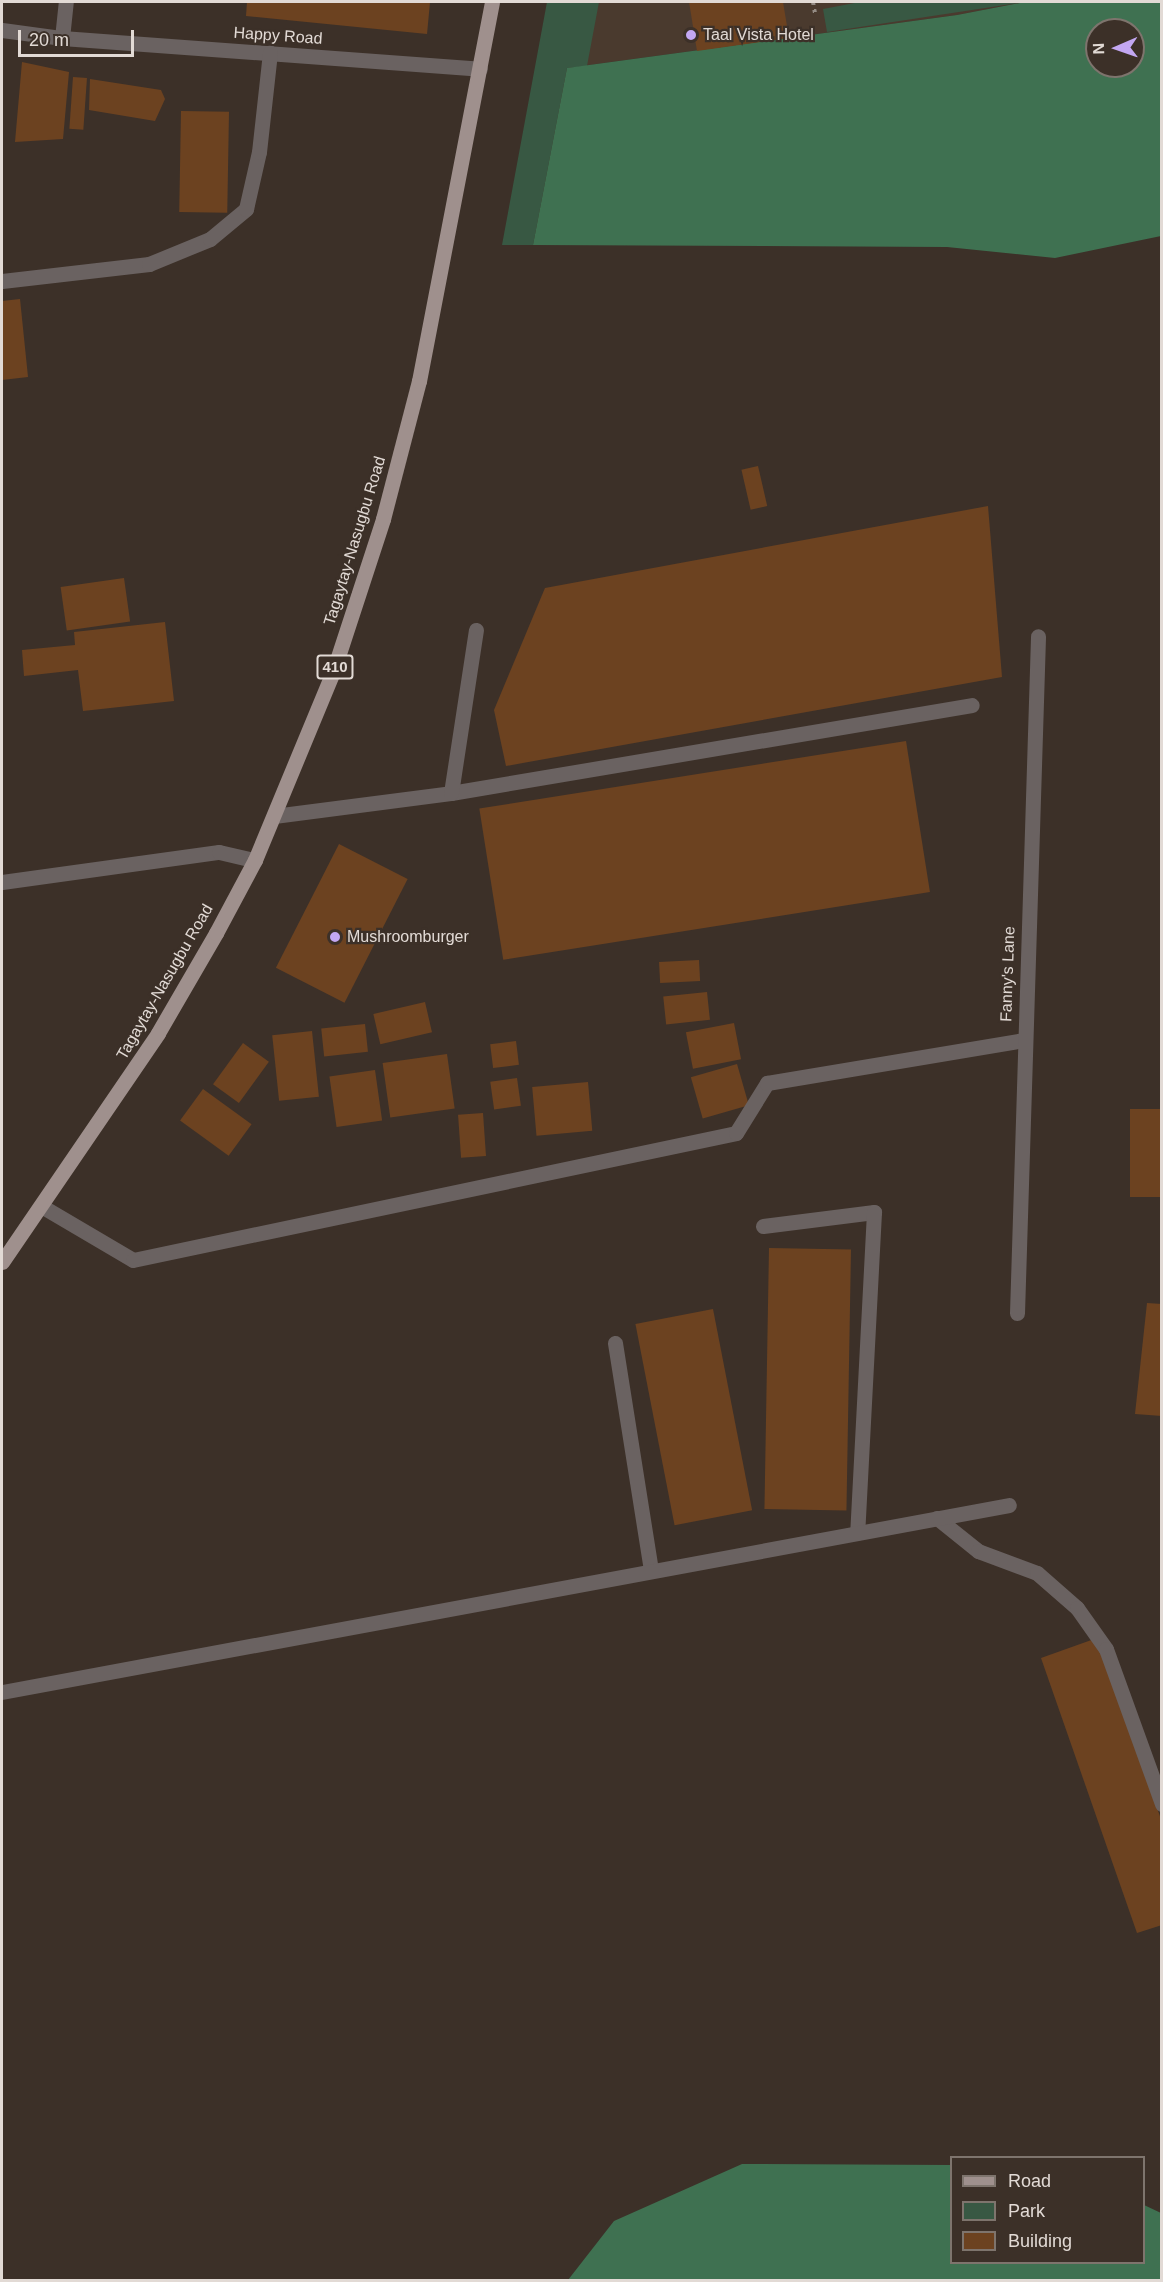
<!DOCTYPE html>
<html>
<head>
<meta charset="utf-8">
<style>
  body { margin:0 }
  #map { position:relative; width:1163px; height:2282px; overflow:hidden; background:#3c3028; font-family:Arial,sans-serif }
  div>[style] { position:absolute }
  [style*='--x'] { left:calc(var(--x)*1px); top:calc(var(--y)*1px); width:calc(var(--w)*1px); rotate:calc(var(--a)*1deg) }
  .commercial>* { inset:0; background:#4a3a2e }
  .green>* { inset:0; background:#385843 }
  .forest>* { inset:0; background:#3f7151 }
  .building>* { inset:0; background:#6c4220; transform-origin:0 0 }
  .path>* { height:4px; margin-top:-2px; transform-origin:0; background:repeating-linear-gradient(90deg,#948b84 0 3px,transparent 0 7.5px) }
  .lane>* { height:15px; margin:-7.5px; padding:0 7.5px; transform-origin:7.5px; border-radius:7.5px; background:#6a6261 }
  .street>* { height:15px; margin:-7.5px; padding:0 7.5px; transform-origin:7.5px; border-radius:7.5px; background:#6a6261 }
  .primary>* { height:15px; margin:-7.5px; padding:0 7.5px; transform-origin:7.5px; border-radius:7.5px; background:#9f908d }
  .dots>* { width:16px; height:16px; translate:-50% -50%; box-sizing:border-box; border:3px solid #3c3028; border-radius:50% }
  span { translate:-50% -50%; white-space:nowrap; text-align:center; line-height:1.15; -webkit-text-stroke:4.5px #3c3028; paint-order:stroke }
  .shield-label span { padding:2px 4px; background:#3c3028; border:2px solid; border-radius:4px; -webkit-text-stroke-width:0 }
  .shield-label { font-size:15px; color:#e2dad5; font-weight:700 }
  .poi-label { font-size:16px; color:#e2dad5 }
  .left { translate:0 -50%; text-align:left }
  .street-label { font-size:16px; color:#e2dad5 }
  .frame { position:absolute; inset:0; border:3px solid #e2dad5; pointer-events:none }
  .legend { position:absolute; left:950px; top:2156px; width:195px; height:108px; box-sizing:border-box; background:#3c3028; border:2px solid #7e746d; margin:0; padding:8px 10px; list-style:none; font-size:18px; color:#e2dad5 }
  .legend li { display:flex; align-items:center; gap:12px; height:30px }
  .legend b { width:30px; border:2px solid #7e746d }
  .north { position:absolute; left:1085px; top:18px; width:60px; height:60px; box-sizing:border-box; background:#3c3028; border:2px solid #7e746d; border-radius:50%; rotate:268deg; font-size:16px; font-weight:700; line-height:24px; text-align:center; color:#e2dad5 }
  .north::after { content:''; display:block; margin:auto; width:21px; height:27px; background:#c3a7f2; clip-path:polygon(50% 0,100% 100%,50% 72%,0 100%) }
  .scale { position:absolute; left:18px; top:30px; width:116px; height:27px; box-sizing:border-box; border:3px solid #e2dad5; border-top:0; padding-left:8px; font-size:18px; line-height:21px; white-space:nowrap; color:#e2dad5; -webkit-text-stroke:4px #3c3028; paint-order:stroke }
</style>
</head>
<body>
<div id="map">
  <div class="commercial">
    <div style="clip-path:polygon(580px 2px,1025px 2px,957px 15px,567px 68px)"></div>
  </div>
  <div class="green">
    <div style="clip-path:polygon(547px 2px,599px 2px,587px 66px,567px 68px,533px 245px,502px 245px)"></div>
    <div style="clip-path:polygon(860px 2px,1025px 2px,827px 32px,823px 9px)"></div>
  </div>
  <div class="forest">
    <div style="clip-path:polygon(evenodd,1025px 2px,1161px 2px,1161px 236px,1055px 258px,947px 247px,533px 245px,567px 68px,957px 15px,1025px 2px,1097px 30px,1133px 30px,1133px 66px,1097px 66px,1097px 30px)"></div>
    <div style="clip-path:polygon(742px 2164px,951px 2165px,952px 2262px,1144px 2262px,1144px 2205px,1161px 2213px,1161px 2280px,568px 2280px,614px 2221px)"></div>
  </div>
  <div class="building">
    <div style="clip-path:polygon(247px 2px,430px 2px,427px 34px,246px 16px)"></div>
    <div style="clip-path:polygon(689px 2px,783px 2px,789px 38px,697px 51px)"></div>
    <div style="clip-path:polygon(22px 62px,69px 72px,63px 139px,15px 142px)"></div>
    <div style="left:73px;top:77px;width:14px;height:52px;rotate:4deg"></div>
    <div style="clip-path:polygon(90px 79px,161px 90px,165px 99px,155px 121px,89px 110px)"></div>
    <div style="left:181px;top:111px;width:48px;height:101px;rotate:1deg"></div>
    <div style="clip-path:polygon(20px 299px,28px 377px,2px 380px,2px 301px)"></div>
    <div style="left:758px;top:466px;width:41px;height:17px;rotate:77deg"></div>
    <div style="clip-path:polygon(988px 506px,1002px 677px,506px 766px,494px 710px,545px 588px)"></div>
    <div style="left:124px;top:578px;width:44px;height:64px;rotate:82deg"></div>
    <div style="clip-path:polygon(165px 622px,174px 701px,83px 711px,78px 670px,24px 676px,22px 650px,75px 645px,74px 632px)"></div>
    <div style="left:906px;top:741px;width:153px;height:432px;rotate:81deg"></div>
    <div style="left:339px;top:844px;width:77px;height:139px;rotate:27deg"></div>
    <div style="left:699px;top:960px;width:21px;height:40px;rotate:87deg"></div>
    <div style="left:707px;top:992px;width:28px;height:44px;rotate:84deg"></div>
    <div style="left:425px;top:1002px;width:31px;height:53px;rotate:77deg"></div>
    <div style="left:734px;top:1023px;width:37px;height:49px;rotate:79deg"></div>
    <div style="left:365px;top:1024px;width:28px;height:44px;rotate:84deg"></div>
    <div style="left:312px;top:1031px;width:66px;height:40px;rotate:84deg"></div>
    <div style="left:516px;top:1041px;width:24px;height:26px;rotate:83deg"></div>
    <div style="left:243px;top:1043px;width:32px;height:51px;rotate:36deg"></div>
    <div style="left:447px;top:1054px;width:55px;height:65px;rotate:82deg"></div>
    <div style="left:737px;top:1064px;width:43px;height:48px;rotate:74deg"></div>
    <div style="left:375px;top:1070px;width:51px;height:46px;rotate:82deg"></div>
    <div style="left:517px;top:1078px;width:28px;height:27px;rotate:82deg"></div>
    <div style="left:588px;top:1082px;width:49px;height:56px;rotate:85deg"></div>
    <div style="left:203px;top:1089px;width:60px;height:39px;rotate:36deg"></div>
    <div style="left:1162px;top:1109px;width:88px;height:32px;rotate:90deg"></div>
    <div style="left:483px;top:1113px;width:43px;height:25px;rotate:86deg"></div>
    <div style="left:769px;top:1248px;width:82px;height:261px;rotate:1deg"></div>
    <div style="clip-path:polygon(1147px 1303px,1162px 1304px,1162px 1416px,1135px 1414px)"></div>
    <div style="left:713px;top:1309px;width:205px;height:79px;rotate:79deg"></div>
    <div style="clip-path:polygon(1097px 1638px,1162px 1822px,1162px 1925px,1137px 1933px,1041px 1658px)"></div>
  </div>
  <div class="path">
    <div style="--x:813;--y:2;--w:11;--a:80"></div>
  </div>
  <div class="lane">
    <div style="--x:451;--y:793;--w:528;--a:-9.59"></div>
    <div style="--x:274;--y:816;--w:178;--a:-7.4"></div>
    <div style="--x:451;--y:793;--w:165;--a:-81.3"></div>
    <div style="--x:43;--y:1207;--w:104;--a:30.5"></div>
    <div style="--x:133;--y:1260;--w:616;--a:-11.89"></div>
    <div style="--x:736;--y:1133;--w:59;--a:-58.2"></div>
    <div style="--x:767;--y:1083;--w:261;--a:-9.5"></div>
    <div style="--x:763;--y:1226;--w:112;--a:-7.2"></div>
    <div style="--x:874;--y:1212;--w:321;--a:93"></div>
    <div style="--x:1017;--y:1313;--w:677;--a:-88.22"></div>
    <div style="--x:615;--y:1343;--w:230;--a:81"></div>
    <div style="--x:937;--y:1518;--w:53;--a:38.8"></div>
    <div style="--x:978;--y:1551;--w:63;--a:20.4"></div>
    <div style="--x:1037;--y:1573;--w:53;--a:41.2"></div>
    <div style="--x:1077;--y:1608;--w:50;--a:54.7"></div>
    <div style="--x:1106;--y:1649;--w:165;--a:70.1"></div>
  </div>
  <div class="street">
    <div style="--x:2;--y:30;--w:61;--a:7.6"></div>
    <div style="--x:62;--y:38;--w:419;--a:4.2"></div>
    <div style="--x:62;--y:38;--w:36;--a:-84"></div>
    <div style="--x:2;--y:281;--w:148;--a:-6.6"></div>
    <div style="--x:149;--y:264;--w:66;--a:-22.3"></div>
    <div style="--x:210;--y:239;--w:47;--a:-39.8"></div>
    <div style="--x:246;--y:209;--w:58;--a:-77.2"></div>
    <div style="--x:259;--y:152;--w:100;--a:-83.7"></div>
    <div style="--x:2;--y:882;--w:219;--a:-7.9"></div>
    <div style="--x:219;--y:852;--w:37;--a:13"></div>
    <div style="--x:2;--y:1692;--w:1024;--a:-10.52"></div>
  </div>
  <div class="primary">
    <div style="--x:2;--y:1262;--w:277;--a:-55.7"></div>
    <div style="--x:158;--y:1033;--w:116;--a:-59.9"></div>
    <div style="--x:216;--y:933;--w:83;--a:-61.9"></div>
    <div style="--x:255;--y:860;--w:207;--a:-67.5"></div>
    <div style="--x:334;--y:669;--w:158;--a:-71.9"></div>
    <div style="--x:383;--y:519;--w:143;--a:-75.4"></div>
    <div style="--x:419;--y:381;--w:386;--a:-79.1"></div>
  </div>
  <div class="dots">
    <div style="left:691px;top:35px;background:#c3a7f2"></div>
    <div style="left:335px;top:937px;background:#c3a7f2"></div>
  </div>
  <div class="shield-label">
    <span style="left:335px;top:667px">410</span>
  </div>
  <div class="poi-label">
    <span class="left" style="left:703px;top:35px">Taal Vista Hotel</span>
    <span class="left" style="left:347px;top:937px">Mushroomburger</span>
  </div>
  <div class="street-label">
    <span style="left:278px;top:36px;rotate:4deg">Happy Road</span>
    <span style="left:355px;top:541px;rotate:-73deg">Tagaytay-Nasugbu Road</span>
    <span style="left:1008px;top:974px;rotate:-88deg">Fanny's Lane</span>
    <span style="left:165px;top:982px;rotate:-60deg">Tagaytay-Nasugbu Road</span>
  </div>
  <div class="frame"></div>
  <ul class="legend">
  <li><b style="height:8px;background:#9f908d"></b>Road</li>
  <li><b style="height:16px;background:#385843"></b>Park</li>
  <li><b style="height:16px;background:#6c4220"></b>Building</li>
  </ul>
  <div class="north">N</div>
  <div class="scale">20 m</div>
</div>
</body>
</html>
